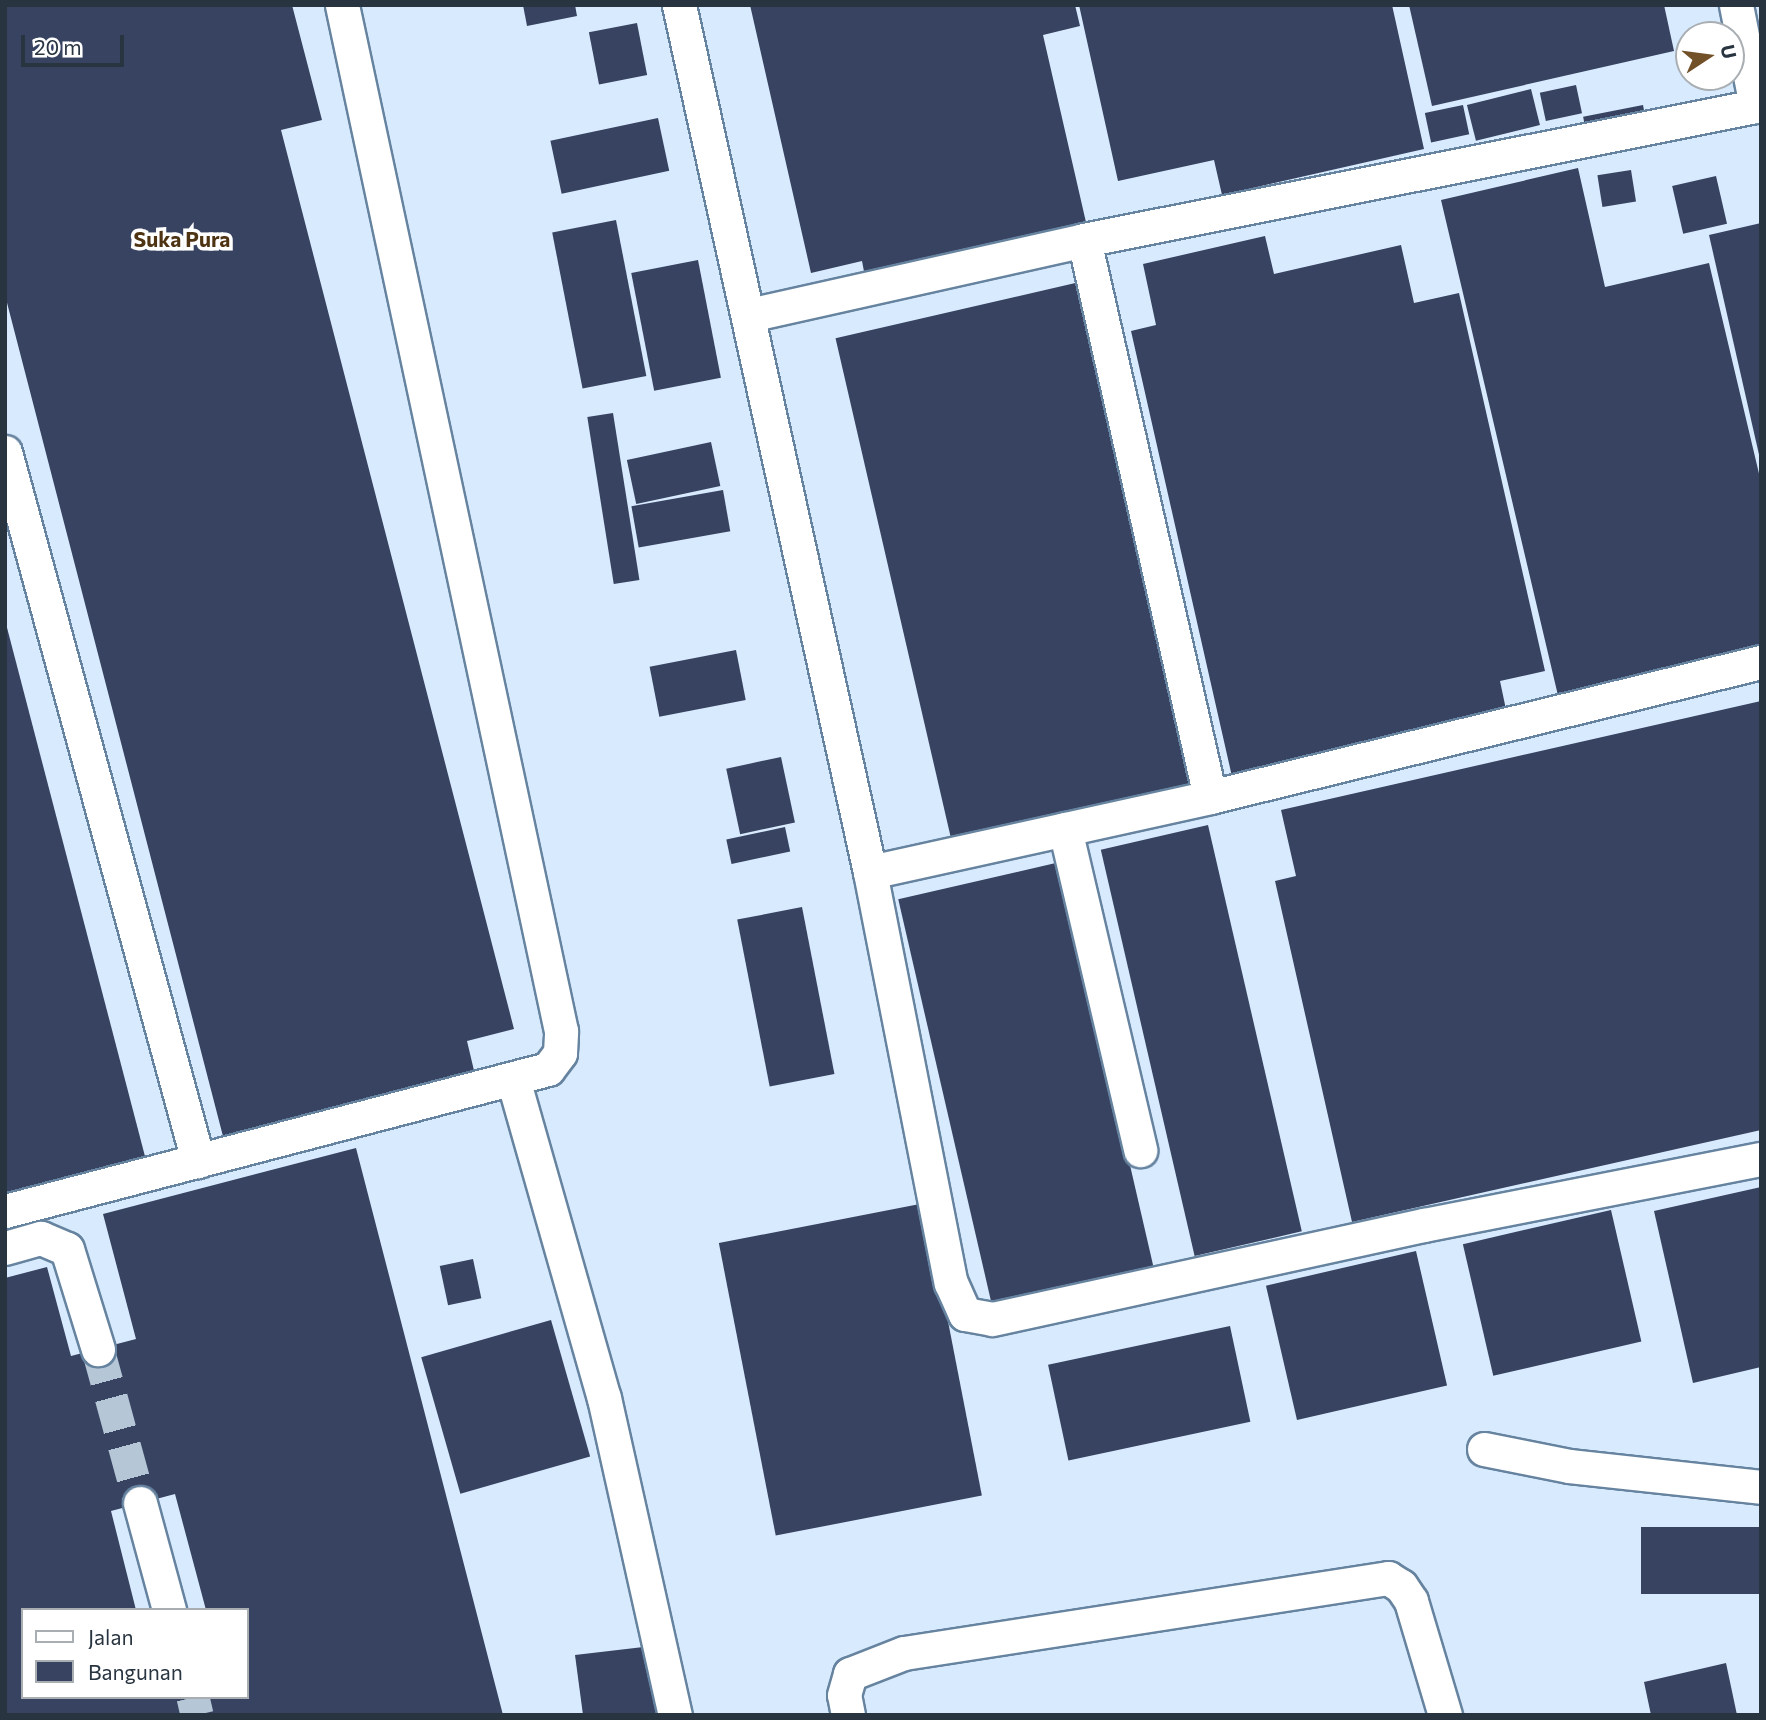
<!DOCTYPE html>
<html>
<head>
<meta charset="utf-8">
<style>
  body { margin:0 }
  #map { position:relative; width:1766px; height:1720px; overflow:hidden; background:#d8eafd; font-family:Commissioner,sans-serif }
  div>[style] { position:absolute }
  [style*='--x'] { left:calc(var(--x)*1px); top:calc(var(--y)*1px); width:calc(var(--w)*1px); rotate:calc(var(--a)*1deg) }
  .building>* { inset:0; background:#374361; transform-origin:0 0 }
  .minor-tunnel>* { height:33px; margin-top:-16.5px; transform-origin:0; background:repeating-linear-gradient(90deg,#b5c6d7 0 33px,transparent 0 50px) }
  .roads { filter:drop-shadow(2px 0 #66839f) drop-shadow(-2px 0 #66839f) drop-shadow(0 2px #66839f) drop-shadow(0 -2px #66839f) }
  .minor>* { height:33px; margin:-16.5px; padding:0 16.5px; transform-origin:16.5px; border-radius:16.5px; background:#fff }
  span { translate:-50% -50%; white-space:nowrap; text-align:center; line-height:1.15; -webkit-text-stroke:7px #fff; paint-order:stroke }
  .quarter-label { font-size:21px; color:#4f3414; font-weight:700 }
  .frame { position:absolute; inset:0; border:7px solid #283440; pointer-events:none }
  .legend { position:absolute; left:21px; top:1608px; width:228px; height:91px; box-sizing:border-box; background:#fff; border:2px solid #a9aeb3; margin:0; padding:9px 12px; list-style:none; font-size:21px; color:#283440 }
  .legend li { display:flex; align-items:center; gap:14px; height:35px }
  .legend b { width:35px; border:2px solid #a9aeb3 }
  .north { position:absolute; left:1675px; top:21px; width:70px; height:70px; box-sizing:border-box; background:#fff; border:2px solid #a9aeb3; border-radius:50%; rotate:77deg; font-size:19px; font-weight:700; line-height:28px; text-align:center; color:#283440 }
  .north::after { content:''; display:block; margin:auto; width:24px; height:32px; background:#725028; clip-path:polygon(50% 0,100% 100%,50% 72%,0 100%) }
  .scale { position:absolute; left:21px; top:35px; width:103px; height:32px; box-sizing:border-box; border:4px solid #283440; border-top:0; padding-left:9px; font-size:21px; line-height:24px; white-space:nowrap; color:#283440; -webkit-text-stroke:5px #fff; paint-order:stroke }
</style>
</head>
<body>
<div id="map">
  <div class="building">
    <div style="clip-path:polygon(5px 5px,292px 5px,322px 120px,281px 130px,514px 1029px,467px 1041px,476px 1079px,225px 1144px,5px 295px)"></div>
    <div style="clip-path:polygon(523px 5px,575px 5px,577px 16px,527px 26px)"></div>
    <div style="clip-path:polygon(750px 5px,1075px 5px,1080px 26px,1043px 35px,1088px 231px,866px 282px,862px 261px,811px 273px)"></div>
    <div style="clip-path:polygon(1079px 5px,1392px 5px,1424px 149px,1222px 195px,1214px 160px,1118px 181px)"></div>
    <div style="clip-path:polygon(1409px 5px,1664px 5px,1674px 51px,1432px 106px)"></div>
    <div style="left:637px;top:23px;width:53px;height:49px;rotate:79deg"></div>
    <div style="left:1576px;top:85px;width:29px;height:37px;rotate:78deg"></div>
    <div style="left:1531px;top:89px;width:37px;height:66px;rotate:76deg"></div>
    <div style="left:1463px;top:105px;width:30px;height:39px;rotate:78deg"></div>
    <div style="left:1643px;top:105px;width:20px;height:61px;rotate:79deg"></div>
    <div style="left:658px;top:118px;width:54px;height:110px;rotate:78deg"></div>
    <div style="clip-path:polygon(1578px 168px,1605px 287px,1709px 263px,1761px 482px,1761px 657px,1560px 704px,1441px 200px)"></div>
    <div style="left:1631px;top:170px;width:32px;height:34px;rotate:81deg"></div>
    <div style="left:1716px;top:176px;width:49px;height:45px;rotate:77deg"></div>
    <div style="left:616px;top:220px;width:159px;height:65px;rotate:79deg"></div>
    <div style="clip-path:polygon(1761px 223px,1761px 459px,1760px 459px,1709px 235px)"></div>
    <div style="clip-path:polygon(1265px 236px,1274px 274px,1401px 245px,1414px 303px,1459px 293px,1545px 671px,1500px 681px,1508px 719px,1233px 781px,1131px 331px,1156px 325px,1143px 264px)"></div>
    <div style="left:698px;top:260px;width:120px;height:68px;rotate:79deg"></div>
    <div style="left:1084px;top:281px;width:518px;height:255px;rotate:77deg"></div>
    <div style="left:613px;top:413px;width:169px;height:26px;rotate:81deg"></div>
    <div style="left:711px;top:442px;width:45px;height:86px;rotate:78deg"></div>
    <div style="left:723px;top:490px;width:42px;height:93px;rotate:80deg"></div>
    <div style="clip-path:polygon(5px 620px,147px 1164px,5px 1201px)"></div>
    <div style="left:736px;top:650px;width:51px;height:88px;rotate:79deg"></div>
    <div style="clip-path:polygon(1761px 701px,1761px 1130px,1352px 1222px,1275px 881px,1296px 876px,1281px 810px)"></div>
    <div style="left:781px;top:757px;width:67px;height:56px;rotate:78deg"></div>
    <div style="left:1208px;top:825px;width:417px;height:110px;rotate:77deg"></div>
    <div style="left:785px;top:827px;width:25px;height:60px;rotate:78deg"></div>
    <div style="left:1060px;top:862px;width:418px;height:166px;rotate:77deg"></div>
    <div style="left:802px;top:907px;width:170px;height:66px;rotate:79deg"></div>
    <div style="clip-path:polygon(evenodd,356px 1148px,503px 1715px,5px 1715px,5px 1278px,47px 1267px,71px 1356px,136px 1339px,103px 1214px,356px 1148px,175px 1494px,206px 1610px,247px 1610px,247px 1697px,23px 1697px,23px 1610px,136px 1610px,111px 1511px,175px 1494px)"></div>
    <div style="clip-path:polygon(1761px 1187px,1761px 1367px,1693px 1383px,1654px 1211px)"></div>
    <div style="left:925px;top:1203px;width:298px;height:210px;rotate:79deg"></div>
    <div style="left:1611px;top:1210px;width:135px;height:152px;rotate:77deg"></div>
    <div style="left:1416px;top:1251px;width:138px;height:154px;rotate:77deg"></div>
    <div style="left:473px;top:1259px;width:40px;height:34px;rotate:78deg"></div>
    <div style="left:551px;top:1320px;width:142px;height:135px;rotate:74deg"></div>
    <div style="left:1230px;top:1326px;width:98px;height:186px;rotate:78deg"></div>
    <div style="left:1761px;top:1527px;width:67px;height:120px;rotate:90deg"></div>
    <div style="clip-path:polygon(652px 1646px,660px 1715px,583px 1715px,575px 1655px)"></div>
    <div style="clip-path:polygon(1726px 1663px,1737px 1715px,1651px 1715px,1644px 1682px)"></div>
  </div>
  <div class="minor-tunnel">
    <div style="--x:98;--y:1349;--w:160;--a:74.7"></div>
    <div style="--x:193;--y:1697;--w:18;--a:77"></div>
  </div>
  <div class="roads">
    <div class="minor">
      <div style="--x:679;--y:5;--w:888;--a:77.58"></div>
      <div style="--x:870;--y:872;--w:419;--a:78.9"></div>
      <div style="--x:951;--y:1283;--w:34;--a:66"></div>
      <div style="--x:965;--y:1314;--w:27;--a:10"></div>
      <div style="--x:992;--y:1319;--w:442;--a:-12.3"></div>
      <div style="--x:1424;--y:1225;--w:343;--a:-11.1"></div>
      <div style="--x:1736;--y:5;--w:103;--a:78.8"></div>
      <div style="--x:1084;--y:240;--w:571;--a:77.25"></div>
      <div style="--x:749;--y:315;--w:343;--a:-12.6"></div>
      <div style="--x:1084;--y:240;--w:690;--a:-11.28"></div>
      <div style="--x:5;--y:452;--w:735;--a:74.77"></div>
      <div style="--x:1065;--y:829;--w:330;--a:76.8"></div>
      <div style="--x:870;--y:872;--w:348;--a:-12.4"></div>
      <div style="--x:1210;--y:797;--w:567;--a:-13.77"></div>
      <div style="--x:513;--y:1079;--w:332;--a:74.1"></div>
      <div style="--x:604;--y:1398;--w:325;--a:77.4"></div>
      <div style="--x:5;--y:1211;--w:561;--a:-14.66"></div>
      <div style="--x:548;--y:1069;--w:20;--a:-53"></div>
      <div style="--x:560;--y:1053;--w:22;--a:-87"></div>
      <div style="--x:561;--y:1031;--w:1049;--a:-102.05"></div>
      <div style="--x:5;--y:1248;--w:37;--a:-16"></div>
      <div style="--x:41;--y:1238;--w:28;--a:23"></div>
      <div style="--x:67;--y:1249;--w:105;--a:72.8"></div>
      <div style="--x:1484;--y:1449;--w:87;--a:11.3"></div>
      <div style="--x:1569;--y:1466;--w:193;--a:6.2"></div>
      <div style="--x:140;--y:1503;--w:111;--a:74.8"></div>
      <div style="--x:848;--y:1715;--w:20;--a:-101"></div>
      <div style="--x:844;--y:1695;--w:22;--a:-74"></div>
      <div style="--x:850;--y:1674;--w:58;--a:-21.3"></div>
      <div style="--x:904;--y:1653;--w:490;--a:-8.8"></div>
      <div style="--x:1388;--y:1578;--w:15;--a:32"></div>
      <div style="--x:1401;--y:1586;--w:18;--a:56"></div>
      <div style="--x:1411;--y:1601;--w:119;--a:73.4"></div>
    </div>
  </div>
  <div class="quarter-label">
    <span style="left:182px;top:239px">Suka Pura</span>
  </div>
  <div class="frame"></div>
  <ul class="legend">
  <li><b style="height:9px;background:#fff"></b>Jalan</li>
  <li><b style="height:19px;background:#374361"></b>Bangunan</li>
  </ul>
  <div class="north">U</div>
  <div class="scale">20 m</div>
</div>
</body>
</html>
